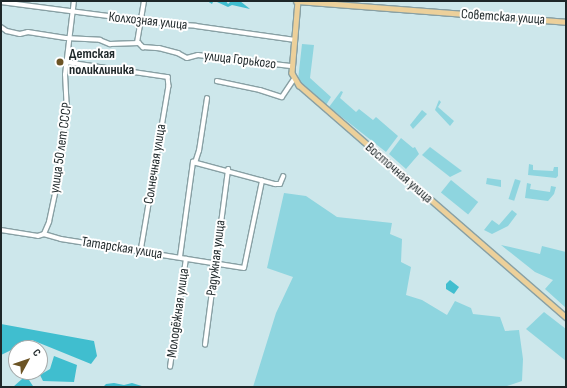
<!DOCTYPE html>
<html>
<head>
<meta charset="utf-8">
<style>
  body { margin:0 }
  #map { position:relative; width:567px; height:388px; overflow:hidden; background:#cde7eb; font-family:"Sofia Sans Condensed",sans-serif }
  div>[style] { position:absolute }
  [style*='--x'] { left:calc(var(--x)*1px); top:calc(var(--y)*1px); width:calc(var(--w)*1px); rotate:calc(var(--a)*1deg) }
  .green>* { inset:0; background:#8ed5df; transform-origin:0 0 }
  .forest>* { inset:0; background:#40becf }
  .water>* { inset:0; background:#41becf }
  .roads { filter:drop-shadow(1px 0 #88a0a4) drop-shadow(-1px 0 #88a0a4) drop-shadow(0 1px #88a0a4) drop-shadow(0 -1px #88a0a4) }
  .minor>* { height:3.5px; margin:-1.75px; padding:0 1.75px; transform-origin:1.75px; border-radius:1.75px; background:#fff }
  .major>* { height:4.5px; margin:-2.25px; padding:0 2.25px; transform-origin:2.25px; border-radius:2.25px; background:#ecd09a }
  .dots>* { width:11px; height:11px; translate:-50% -50%; box-sizing:border-box; border:2px solid #fff; border-radius:50% }
  span { translate:-50% -50%; white-space:nowrap; text-align:center; line-height:1.15; -webkit-text-stroke:4px #fff; paint-order:stroke }
  .street-label { font-size:14px; color:#1e2729 }
  .poi-label { font-size:14px; color:#1e2729; font-weight:700 }
  .left { translate:0 -50%; text-align:left }
  .frame { position:absolute; inset:0; border:2px solid #1e2729; pointer-events:none }
  .north { position:absolute; left:8px; top:340px; width:40px; height:40px; box-sizing:border-box; background:#fff; border:1px solid #a5a9a9; border-radius:50%; rotate:50deg; font-size:11px; font-weight:700; line-height:16px; text-align:center; color:#1e2729 }
  .north::after { content:''; display:block; margin:auto; width:14px; height:18px; background:#6c5425; clip-path:polygon(50% 0,100% 100%,50% 72%,0 100%) }
</style>
</head>
<body>
<div id="map">
  <div class="green">
    <div style="clip-path:polygon(302px 44px,314px 45px,310px 78px,331px 97px,326px 105px,298px 80px)"></div>
    <div style="clip-path:polygon(341px 91px,343px 92px,340px 98px,356px 112px,359px 109px,373px 120px,376px 117px,398px 136px,386px 152px,329px 107px)"></div>
    <div style="clip-path:polygon(439px 100px,441px 102px,438px 107px,454px 121px,450px 126px,435px 110px)"></div>
    <div style="clip-path:polygon(422px 110px,427px 114px,413px 129px,410px 125px)"></div>
    <div style="clip-path:polygon(401px 138px,413px 148px,415px 147px,419px 154px,406px 169px,389px 154px)"></div>
    <div style="clip-path:polygon(430px 147px,462px 171px,450px 177px,422px 155px)"></div>
    <div style="clip-path:polygon(529px 164px,533px 165px,533px 170px,553px 171px,554px 167px,558px 167px,558px 176px,556px 178px,528px 175px)"></div>
    <div style="clip-path:polygon(487px 178px,501px 180px,501px 187px,486px 184px)"></div>
    <div style="left:515px;top:179px;width:6px;height:21px;rotate:18deg"></div>
    <div style="left:451px;top:180px;width:35px;height:16px;rotate:39deg"></div>
    <div style="clip-path:polygon(527px 183px,531px 184px,530px 189px,550px 192px,551px 186px,556px 187px,554px 194px,548px 201px,525px 198px)"></div>
    <div style="clip-path:polygon(284px 193px,306px 196px,337px 217px,392px 223px,390px 234px,402px 239px,401px 262px,411px 267px,406px 295px,422px 300px,447px 315px,455px 301px,471px 308px,473px 314px,500px 317px,505px 331px,519px 330px,523px 359px,522px 381px,504px 387px,253px 387px,276px 313px,293px 277px,267px 268px)"></div>
    <div style="clip-path:polygon(512px 210px,517px 214px,508px 226px,492px 234px,484px 230px,492px 220px,499px 225px)"></div>
    <div style="clip-path:polygon(501px 245px,540px 254px,542px 246px,566px 252px,566px 308px,545px 289px,553px 280px,535px 272px)"></div>
    <div style="clip-path:polygon(544px 312px,566px 329px,566px 361px,526px 329px)"></div>
  </div>
  <div class="forest">
    <div style="clip-path:polygon(207px 1px,226px 1px,228px 4px,231px 1px,240px 1px,250px 9px,232px 5px,228px 7px,217px 2px,213px 2px,212px 4px)"></div>
    <div style="clip-path:polygon(1px 324px,94px 341px,97px 356px,91px 364px,32px 340px,1px 355px)"></div>
    <div style="clip-path:polygon(54px 356px,77px 365px,74px 382px,43px 381px,40px 375px,50px 369px)"></div>
  </div>
  <div class="water">
    <div style="clip-path:polygon(450px 280px,459px 287px,454px 294px,446px 289px,446px 284px)"></div>
    <div style="clip-path:polygon(24px 372px,32px 372px,29px 380px,33px 386px,38px 387px,13px 387px,22px 379px)"></div>
    <div style="clip-path:polygon(114px 383px,124px 385px,132px 383px,145px 387px,103px 387px,106px 384px)"></div>
  </div>
  <div class="roads">
    <div class="minor">
      <div style="--x:1;--y:2;--w:170;--a:7.4"></div>
      <div style="--x:170;--y:24;--w:26;--a:4"></div>
      <div style="--x:196;--y:26;--w:100;--a:8"></div>
      <div style="--x:1;--y:27;--w:7;--a:34"></div>
      <div style="--x:7;--y:31;--w:13;--a:13"></div>
      <div style="--x:20;--y:34;--w:8;--a:-14"></div>
      <div style="--x:28;--y:32;--w:38;--a:9"></div>
      <div style="--x:66;--y:38;--w:34;--a:3"></div>
      <div style="--x:100;--y:40;--w:11;--a:22"></div>
      <div style="--x:110;--y:44;--w:29;--a:-2"></div>
      <div style="--x:139;--y:43;--w:6;--a:45"></div>
      <div style="--x:143;--y:47;--w:16;--a:4"></div>
      <div style="--x:159;--y:48;--w:20;--a:15"></div>
      <div style="--x:178;--y:53;--w:10;--a:29"></div>
      <div style="--x:187;--y:58;--w:11;--a:-15"></div>
      <div style="--x:198;--y:55;--w:95;--a:6.7"></div>
      <div style="--x:137;--y:43;--w:43;--a:-80.5"></div>
      <div style="--x:66;--y:62;--w:103;--a:8.4"></div>
      <div style="--x:168;--y:77;--w:9;--a:84"></div>
      <div style="--x:169;--y:86;--w:167;--a:99.6"></div>
      <div style="--x:217;--y:81;--w:44;--a:11.8"></div>
      <div style="--x:260;--y:90;--w:23;--a:18"></div>
      <div style="--x:282;--y:97;--w:22;--a:-56"></div>
      <div style="--x:195;--y:163;--w:13;--a:-72"></div>
      <div style="--x:199;--y:151;--w:53;--a:-81.3"></div>
      <div style="--x:1;--y:230;--w:37;--a:9"></div>
      <div style="--x:38;--y:236;--w:6;--a:-18"></div>
      <div style="--x:44;--y:234;--w:18;--a:16"></div>
      <div style="--x:61;--y:239;--w:185;--a:9"></div>
      <div style="--x:244;--y:268;--w:89;--a:-78.3"></div>
      <div style="--x:44;--y:234;--w:13;--a:-67"></div>
      <div style="--x:49;--y:222;--w:30;--a:-78"></div>
      <div style="--x:55;--y:193;--w:82;--a:-81.6"></div>
      <div style="--x:67;--y:112;--w:37;--a:-93"></div>
      <div style="--x:65;--y:75;--w:75;--a:-83.1"></div>
      <div style="--x:180;--y:257;--w:96;--a:-82.2"></div>
      <div style="--x:193;--y:162;--w:85;--a:15"></div>
      <div style="--x:275;--y:184;--w:5;--a:0"></div>
      <div style="--x:280;--y:184;--w:8;--a:-67"></div>
      <div style="--x:205;--y:345;--w:177;--a:-82.5"></div>
      <div style="--x:170;--y:367;--w:109;--a:-81.6"></div>
    </div>
    <div class="major">
      <div style="--x:296;--y:1;--w:271;--a:4.4"></div>
      <div style="--x:298;--y:1;--w:72;--a:94.8"></div>
      <div style="--x:292;--y:73;--w:14;--a:60"></div>
      <div style="--x:299;--y:85;--w:354;--a:41"></div>
    </div>
  </div>
  <div class="dots">
    <div style="left:60px;top:62px;background:#6c5425"></div>
  </div>
  <div class="street-label">
    <span style="left:503px;top:17px;rotate:4deg">Советская улица</span>
    <span style="left:148px;top:21px;rotate:6deg">Колхозная улица</span>
    <span style="left:240px;top:60px;rotate:7deg">улица Горького</span>
    <span style="left:61px;top:148px;rotate:-82deg">улица 50 лет СССР</span>
    <span style="left:155px;top:164px;rotate:-81deg">Солнечная улица</span>
    <span style="left:399px;top:173px;rotate:41deg">Восточная улица</span>
    <span style="left:122px;top:248px;rotate:9deg">Татарская улица</span>
    <span style="left:216px;top:258px;rotate:-83deg">Радужная улица</span>
    <span style="left:178px;top:313px;rotate:-82deg">Молодёжная улица</span>
  </div>
  <div class="poi-label">
    <span class="left" style="left:69px;top:62px">Детская<br>поликлиника</span>
  </div>
  <div class="frame"></div>
  <div class="north">С</div>
</div>
</body>
</html>
